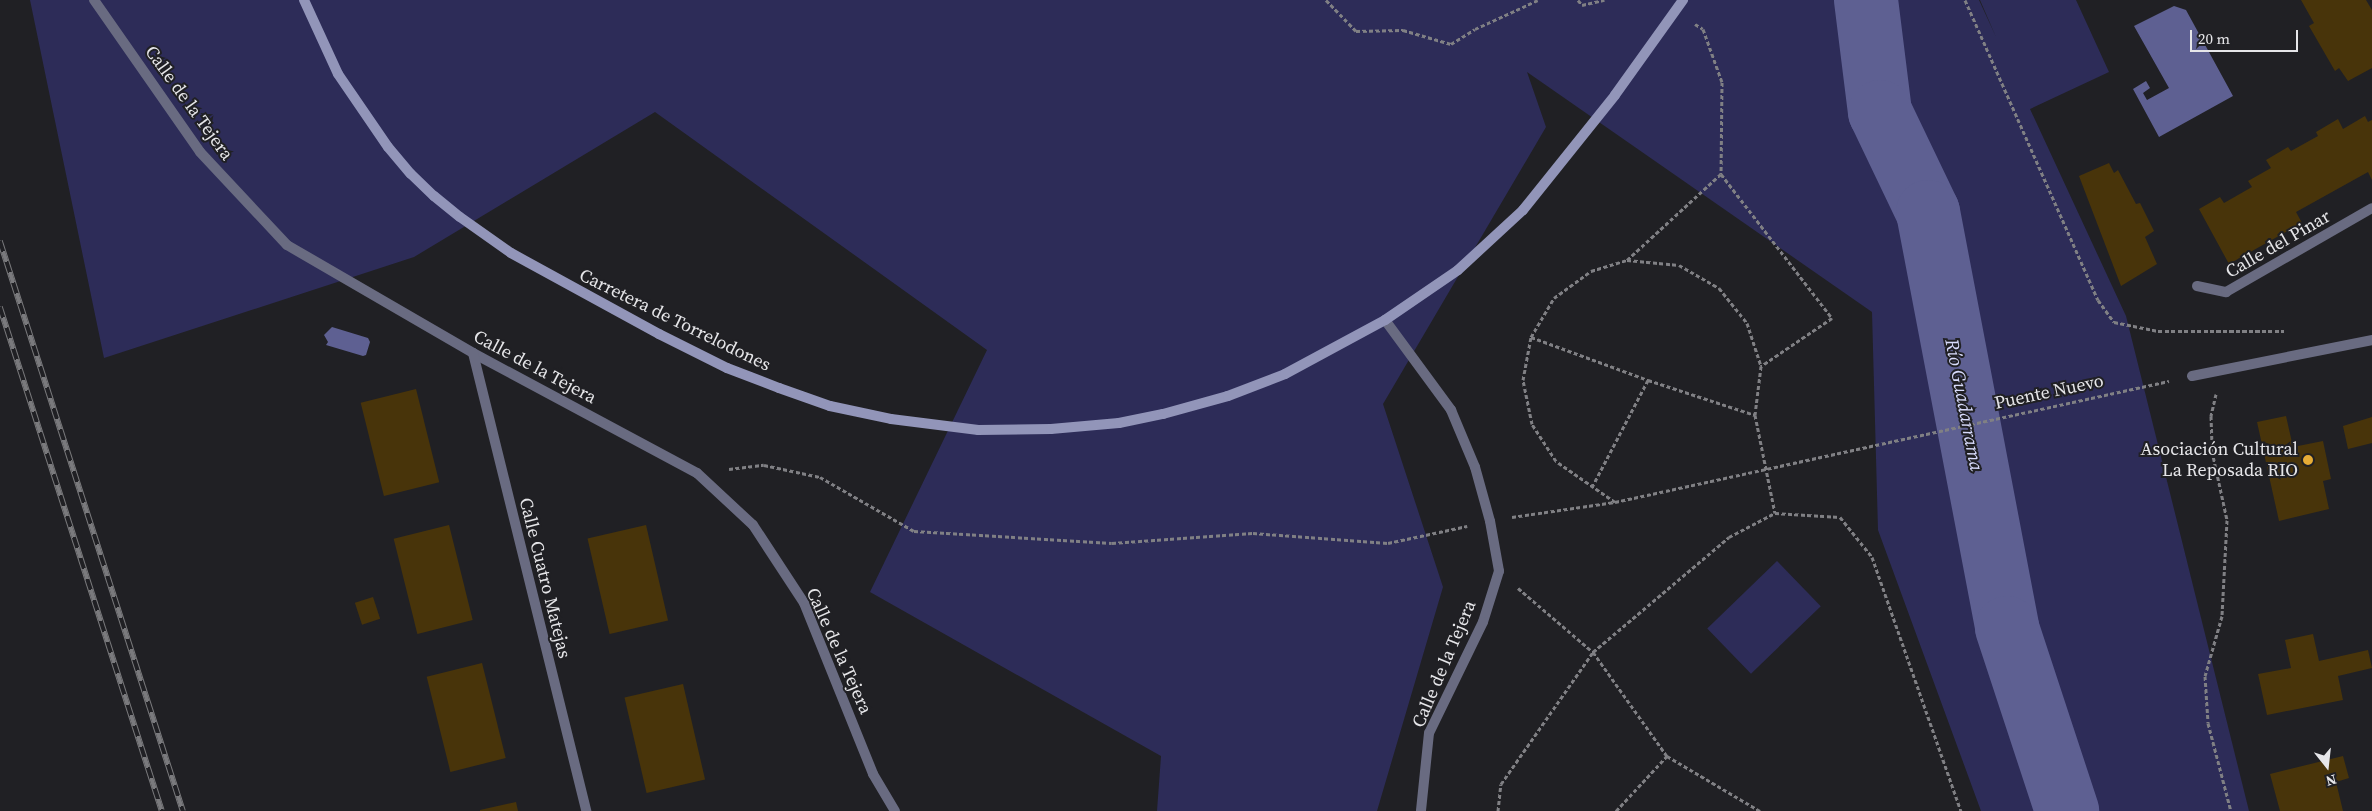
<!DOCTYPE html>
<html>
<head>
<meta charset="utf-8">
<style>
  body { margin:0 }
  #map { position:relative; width:2372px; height:811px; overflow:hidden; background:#202024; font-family:"Source Serif 4",serif }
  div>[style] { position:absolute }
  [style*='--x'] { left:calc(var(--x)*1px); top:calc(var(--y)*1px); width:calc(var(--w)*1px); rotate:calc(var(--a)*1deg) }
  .green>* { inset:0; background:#2d2c58; transform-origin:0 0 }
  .water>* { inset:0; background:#5e6092 }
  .river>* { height:64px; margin:-32px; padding:0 32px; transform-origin:32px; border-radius:32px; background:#5e6092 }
  .building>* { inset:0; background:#48340a; transform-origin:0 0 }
  .path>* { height:3px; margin-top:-1.5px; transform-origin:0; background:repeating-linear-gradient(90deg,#808084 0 4px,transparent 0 6.5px) }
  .street>* { height:10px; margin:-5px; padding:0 5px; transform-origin:5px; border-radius:5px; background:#696b81 }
  .secondary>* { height:10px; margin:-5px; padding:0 5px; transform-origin:5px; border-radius:5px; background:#9295b9 }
  .rail>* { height:5.5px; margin-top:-2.75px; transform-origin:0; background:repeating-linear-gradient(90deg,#202024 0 11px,#7a7a7d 0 22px); box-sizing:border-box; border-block:1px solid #7a7a7d }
  .secondary-bridge>* { height:10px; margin:-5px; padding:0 5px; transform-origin:5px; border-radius:5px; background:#9295b9 }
  .dots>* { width:14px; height:14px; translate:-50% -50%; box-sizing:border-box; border:2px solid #202024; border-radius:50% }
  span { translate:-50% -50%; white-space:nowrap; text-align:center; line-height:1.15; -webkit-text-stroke:4px #202024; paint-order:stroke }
  .street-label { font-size:18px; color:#e6e6e9 }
  .poi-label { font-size:18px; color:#e6e6e9 }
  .right { translate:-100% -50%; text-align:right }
  .water-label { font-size:19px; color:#d8dbfb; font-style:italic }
  .north { position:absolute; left:2302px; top:741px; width:50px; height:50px; -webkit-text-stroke:4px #202024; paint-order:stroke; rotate:164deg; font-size:14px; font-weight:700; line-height:20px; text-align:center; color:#e6e6e9 }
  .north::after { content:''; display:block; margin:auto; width:18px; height:22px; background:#e6e6e9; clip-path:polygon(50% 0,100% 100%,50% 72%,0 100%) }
  .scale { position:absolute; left:2190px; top:30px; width:108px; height:22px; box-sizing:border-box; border:2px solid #e6e6e9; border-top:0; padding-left:6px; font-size:15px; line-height:18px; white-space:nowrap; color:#e6e6e9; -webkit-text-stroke:4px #202024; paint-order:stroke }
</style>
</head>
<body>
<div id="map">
  <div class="green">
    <div style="clip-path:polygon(30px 0,1979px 0,1996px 37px,1980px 0,2076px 0,2109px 72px,2030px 109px,2126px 316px,2249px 811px,1981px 811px,1878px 530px,1872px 312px,1527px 72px,1546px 127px,1383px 404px,1443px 587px,1377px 811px,1157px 811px,1161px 756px,870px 592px,987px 350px,655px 112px,414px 257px,104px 358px)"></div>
    <div style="left:1777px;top:561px;width:63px;height:97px;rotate:46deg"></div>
  </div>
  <div class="water">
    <div style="clip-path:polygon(2174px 6px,2186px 10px,2233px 96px,2159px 137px,2133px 89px,2146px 81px,2150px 88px,2143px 93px,2147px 100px,2169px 88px,2134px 26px)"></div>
    <div style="clip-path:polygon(332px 327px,368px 338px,370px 342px,366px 355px,363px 356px,326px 345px,328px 342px,324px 335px)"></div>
  </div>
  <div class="river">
    <div style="--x:1866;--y:0;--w:113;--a:82.9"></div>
    <div style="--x:1880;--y:112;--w:111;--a:64.4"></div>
    <div style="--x:1928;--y:212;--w:423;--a:79.2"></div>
    <div style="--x:2007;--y:628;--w:193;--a:71.8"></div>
  </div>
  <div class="building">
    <div style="clip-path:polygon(2301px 0,2366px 0,2372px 10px,2372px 68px,2348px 81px,2339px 68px,2335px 71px,2309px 26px,2314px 23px)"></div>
    <div style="clip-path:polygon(2365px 116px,2368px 122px,2372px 120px,2372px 180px,2368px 172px,2296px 212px,2302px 223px,2229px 264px,2199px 209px,2220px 197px,2224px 203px,2252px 187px,2248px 181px,2271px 168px,2266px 160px,2288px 147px,2291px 151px,2318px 136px,2316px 132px,2338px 119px,2343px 129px)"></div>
    <div style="clip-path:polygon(2109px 163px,2114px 173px,2118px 170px,2136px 204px,2140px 203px,2154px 231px,2145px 237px,2157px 264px,2121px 286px,2079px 176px)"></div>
    <div style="left:416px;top:389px;width:96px;height:57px;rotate:76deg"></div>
    <div style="clip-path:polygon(2286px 416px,2293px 447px,2323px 441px,2331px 479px,2323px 481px,2329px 509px,2279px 521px,2257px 422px)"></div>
    <div style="clip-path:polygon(2372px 417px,2372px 443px,2348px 449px,2343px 426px)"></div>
    <div style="left:449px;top:525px;width:98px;height:57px;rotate:76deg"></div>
    <div style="left:646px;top:525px;width:98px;height:60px;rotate:77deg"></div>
    <div style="left:373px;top:597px;width:23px;height:19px;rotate:72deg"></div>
    <div style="clip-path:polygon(2313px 634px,2319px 661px,2368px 650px,2372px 668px,2338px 676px,2343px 700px,2267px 715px,2258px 674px,2291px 668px,2285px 640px)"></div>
    <div style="left:482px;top:663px;width:98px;height:57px;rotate:76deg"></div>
    <div style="left:683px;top:684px;width:98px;height:60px;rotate:77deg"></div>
    <div style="clip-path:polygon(2343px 756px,2349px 778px,2336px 782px,2343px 811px,2280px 811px,2270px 774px)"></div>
    <div style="clip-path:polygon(516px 802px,518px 811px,480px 811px,480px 810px)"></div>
  </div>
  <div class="path">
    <div style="--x:1326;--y:0;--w:43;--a:45.9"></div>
    <div style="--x:1356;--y:31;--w:47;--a:-1.2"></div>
    <div style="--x:1403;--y:30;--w:50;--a:16.3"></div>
    <div style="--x:1451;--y:44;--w:28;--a:-32"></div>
    <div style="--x:1475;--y:29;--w:69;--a:-24.7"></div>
    <div style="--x:1578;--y:0;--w:6;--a:51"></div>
    <div style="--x:1582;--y:5;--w:23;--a:-13"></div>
    <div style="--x:1965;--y:0;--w:328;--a:66.1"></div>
    <div style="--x:2098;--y:300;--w:27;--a:54"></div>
    <div style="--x:2114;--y:322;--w:45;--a:11.6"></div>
    <div style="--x:2158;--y:331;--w:126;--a:0"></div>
    <div style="--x:1695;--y:24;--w:9;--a:32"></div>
    <div style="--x:1703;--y:29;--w:56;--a:70.3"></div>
    <div style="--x:1722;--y:82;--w:92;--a:90.6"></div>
    <div style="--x:1627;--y:260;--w:127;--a:-42.5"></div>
    <div style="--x:1721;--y:174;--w:182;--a:52.4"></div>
    <div style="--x:1832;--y:318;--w:86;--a:145.9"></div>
    <div style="--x:1531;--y:337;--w:125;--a:20.2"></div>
    <div style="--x:1648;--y:380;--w:121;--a:117.6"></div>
    <div style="--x:1648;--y:380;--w:113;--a:18.1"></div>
    <div style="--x:1755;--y:415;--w:100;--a:78.5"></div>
    <div style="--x:2216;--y:394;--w:23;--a:103"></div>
    <div style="--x:2211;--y:416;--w:35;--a:88"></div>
    <div style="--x:2212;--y:451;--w:71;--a:77.7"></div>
    <div style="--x:2227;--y:520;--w:96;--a:93"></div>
    <div style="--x:2222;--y:616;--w:62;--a:105.8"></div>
    <div style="--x:2205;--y:676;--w:47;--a:86.3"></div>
    <div style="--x:2208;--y:723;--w:91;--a:75.4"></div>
    <div style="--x:729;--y:469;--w:35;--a:-7"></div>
    <div style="--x:764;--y:465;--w:57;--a:12.1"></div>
    <div style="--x:820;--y:477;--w:108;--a:29.9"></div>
    <div style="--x:914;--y:531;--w:198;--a:3.5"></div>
    <div style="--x:1112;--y:543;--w:141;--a:-4.1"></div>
    <div style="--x:1253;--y:533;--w:135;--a:4.2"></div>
    <div style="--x:1388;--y:543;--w:81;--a:-12.1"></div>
    <div style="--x:1615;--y:502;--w:72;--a:-145.2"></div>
    <div style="--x:1556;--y:461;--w:44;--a:-123"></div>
    <div style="--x:1532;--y:424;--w:45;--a:-101.6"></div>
    <div style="--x:1523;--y:380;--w:44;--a:-79.5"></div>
    <div style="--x:1531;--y:337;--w:45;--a:-59.5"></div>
    <div style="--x:1554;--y:298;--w:46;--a:-36.1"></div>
    <div style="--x:1591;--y:271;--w:38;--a:-17"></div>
    <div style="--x:1627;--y:260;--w:52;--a:5.5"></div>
    <div style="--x:1679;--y:265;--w:46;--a:29.9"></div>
    <div style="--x:1719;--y:288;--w:45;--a:51.3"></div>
    <div style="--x:1747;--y:323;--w:45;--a:72"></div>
    <div style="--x:1761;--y:366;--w:49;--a:97"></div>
    <div style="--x:1512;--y:517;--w:104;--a:-8.3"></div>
    <div style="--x:1615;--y:502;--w:567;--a:-12.32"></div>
    <div style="--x:1518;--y:588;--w:99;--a:40.5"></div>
    <div style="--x:1593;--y:652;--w:128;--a:54.6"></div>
    <div style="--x:1667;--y:756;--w:108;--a:30.6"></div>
    <div style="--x:1498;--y:811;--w:27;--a:-84"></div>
    <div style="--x:1501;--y:784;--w:161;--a:-55.1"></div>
    <div style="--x:1593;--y:652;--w:178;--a:-40.2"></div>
    <div style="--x:1729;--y:537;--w:52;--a:-27.6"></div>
    <div style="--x:1775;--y:513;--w:65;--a:3.5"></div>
    <div style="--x:1840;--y:517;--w:51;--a:51.3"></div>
    <div style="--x:1872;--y:557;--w:269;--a:70.7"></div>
    <div style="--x:1616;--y:811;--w:75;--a:-47.2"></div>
  </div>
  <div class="street">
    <div style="--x:94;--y:0;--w:185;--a:55.1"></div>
    <div style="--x:200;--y:152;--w:127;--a:46.9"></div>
    <div style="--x:287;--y:245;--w:215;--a:30.1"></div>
    <div style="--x:473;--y:353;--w:254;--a:28.2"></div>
    <div style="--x:697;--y:473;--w:76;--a:42.9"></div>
    <div style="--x:753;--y:525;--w:93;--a:56.8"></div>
    <div style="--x:804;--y:603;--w:184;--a:68"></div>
    <div style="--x:873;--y:774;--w:43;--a:59.3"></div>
    <div style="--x:2197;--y:286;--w:30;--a:12"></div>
    <div style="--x:2226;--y:292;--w:168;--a:-29.9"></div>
    <div style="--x:1385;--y:320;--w:112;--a:53.7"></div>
    <div style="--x:1451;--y:410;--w:62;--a:67.2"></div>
    <div style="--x:1475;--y:467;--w:56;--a:74.5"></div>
    <div style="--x:1490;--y:521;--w:51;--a:79.8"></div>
    <div style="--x:1499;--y:571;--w:53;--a:107.4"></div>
    <div style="--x:1483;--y:622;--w:123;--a:115.9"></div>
    <div style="--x:1429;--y:733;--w:78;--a:95.9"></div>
    <div style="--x:473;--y:353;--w:472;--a:76.1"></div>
    <div style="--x:2192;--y:376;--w:184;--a:-11.3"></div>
  </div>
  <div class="secondary">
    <div style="--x:304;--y:0;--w:81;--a:65.3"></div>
    <div style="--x:338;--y:74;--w:88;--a:55.6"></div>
    <div style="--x:388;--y:147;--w:35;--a:50"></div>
    <div style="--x:411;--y:174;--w:32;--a:44"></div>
    <div style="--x:434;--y:196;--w:33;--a:39"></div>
    <div style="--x:460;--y:217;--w:62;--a:35.2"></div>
    <div style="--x:511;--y:253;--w:169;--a:28.7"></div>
    <div style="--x:659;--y:334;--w:76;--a:26.6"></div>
    <div style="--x:727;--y:368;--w:56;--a:21"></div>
    <div style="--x:779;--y:388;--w:54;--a:19.4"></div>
    <div style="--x:830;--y:406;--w:62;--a:12"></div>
    <div style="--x:891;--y:419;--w:88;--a:7.2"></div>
    <div style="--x:978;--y:430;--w:73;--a:-0.8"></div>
    <div style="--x:1051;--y:429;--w:68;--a:-5"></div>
    <div style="--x:1119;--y:423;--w:45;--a:-11.6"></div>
    <div style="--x:1163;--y:414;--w:67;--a:-15.5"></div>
    <div style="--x:1228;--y:396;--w:61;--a:-21.1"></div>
    <div style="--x:1285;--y:374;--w:114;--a:-28.4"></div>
    <div style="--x:1385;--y:320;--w:88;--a:-34.4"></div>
    <div style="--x:1458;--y:270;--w:88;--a:-42.7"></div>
    <div style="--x:1523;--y:210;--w:147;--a:-51.3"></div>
  </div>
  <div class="rail">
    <div style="--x:0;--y:241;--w:599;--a:72.2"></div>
    <div style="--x:0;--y:307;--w:529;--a:72.18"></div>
  </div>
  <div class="secondary-bridge">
    <div style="--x:1615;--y:95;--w:117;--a:-54.4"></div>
  </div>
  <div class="dots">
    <div style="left:2308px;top:460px;background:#e6ac36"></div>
  </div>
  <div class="street-label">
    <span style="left:189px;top:103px;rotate:54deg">Calle de la Tejera</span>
    <span style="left:2278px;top:244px;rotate:-30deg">Calle del Pinar</span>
    <span style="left:675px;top:320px;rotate:26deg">Carretera de Torrelodones</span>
    <span style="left:535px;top:367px;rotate:28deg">Calle de la Tejera</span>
    <span style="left:2049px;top:392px;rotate:-12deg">Puente Nuevo</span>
    <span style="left:545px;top:578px;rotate:76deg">Calle Cuatro Matejas</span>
    <span style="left:839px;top:651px;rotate:66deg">Calle de la Tejera</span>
    <span style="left:1444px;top:664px;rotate:-67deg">Calle de la Tejera</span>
  </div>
  <div class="poi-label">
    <span class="right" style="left:2298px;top:460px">Asociación Cultural<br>La Reposada RIO</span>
  </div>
  <div class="water-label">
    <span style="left:1964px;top:405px;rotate:79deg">Río Guadarrama</span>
  </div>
  <div class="north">N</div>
  <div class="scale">20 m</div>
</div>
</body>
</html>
